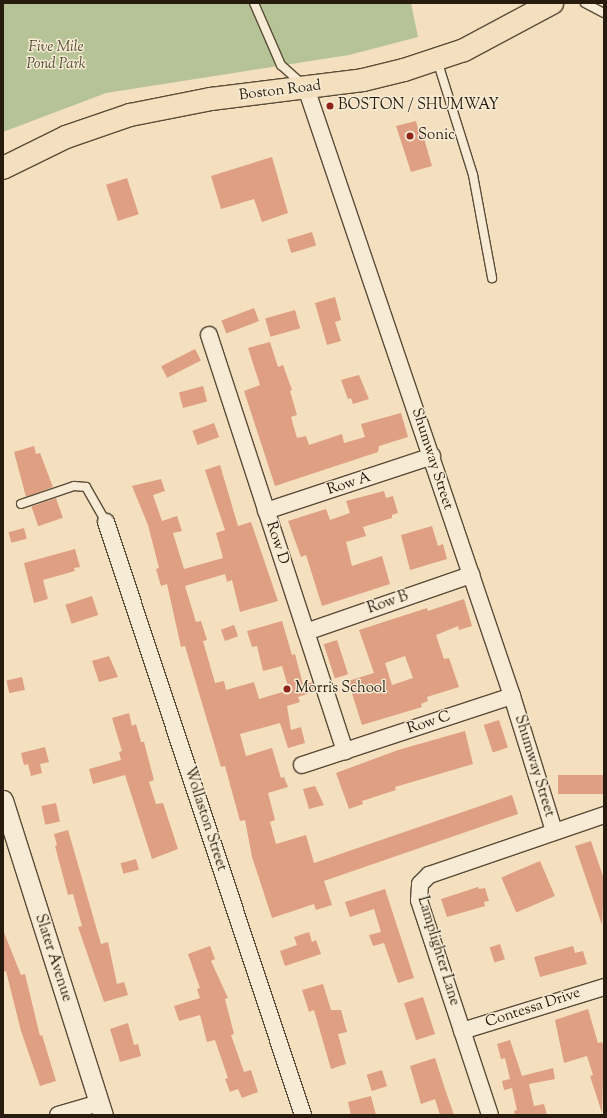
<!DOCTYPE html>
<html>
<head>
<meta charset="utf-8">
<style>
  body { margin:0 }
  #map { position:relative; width:607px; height:1118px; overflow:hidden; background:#f4e0be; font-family:"Sorts Mill Goudy",serif }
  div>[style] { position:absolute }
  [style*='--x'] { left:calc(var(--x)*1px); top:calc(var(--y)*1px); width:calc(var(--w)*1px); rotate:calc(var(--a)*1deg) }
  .green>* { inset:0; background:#b5c396 }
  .building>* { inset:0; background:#de9f83; transform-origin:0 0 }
  .roads { filter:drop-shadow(1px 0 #5a4c38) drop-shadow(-1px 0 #5a4c38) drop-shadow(0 1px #5a4c38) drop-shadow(0 -1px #5a4c38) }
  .service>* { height:8px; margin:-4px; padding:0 4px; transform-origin:4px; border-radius:4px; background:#f8ebd5 }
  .minor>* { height:16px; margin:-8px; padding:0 8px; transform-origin:8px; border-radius:8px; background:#f8ebd5 }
  .tertiary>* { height:19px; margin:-9.5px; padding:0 9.5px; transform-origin:9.5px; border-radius:9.5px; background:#f8ebd5 }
  .primary>* { height:22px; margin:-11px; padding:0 11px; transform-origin:11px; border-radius:11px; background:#f4e0be }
  .dots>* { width:11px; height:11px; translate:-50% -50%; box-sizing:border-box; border:2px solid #f8ebd5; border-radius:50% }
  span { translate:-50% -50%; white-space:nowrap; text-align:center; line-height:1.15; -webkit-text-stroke:3px #f8ebd5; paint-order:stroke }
  .park-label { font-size:15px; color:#514d35; font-style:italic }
  .street-label { font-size:15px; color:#261b0c }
  .poi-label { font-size:15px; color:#261b0c }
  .left { translate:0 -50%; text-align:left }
  .frame { position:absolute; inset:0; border:4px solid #261b0c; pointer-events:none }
</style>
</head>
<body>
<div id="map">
  <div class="green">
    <div style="clip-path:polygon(3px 3px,411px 3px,418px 37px,349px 55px,106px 93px,3px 132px)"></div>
  </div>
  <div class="building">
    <div style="clip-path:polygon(416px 121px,420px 136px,423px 135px,432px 166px,411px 172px,396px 126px)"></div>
    <div style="clip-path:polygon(272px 157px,288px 213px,262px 222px,254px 199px,221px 209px,211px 176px)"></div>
    <div style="left:127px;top:178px;width:38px;height:22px;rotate:72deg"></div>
    <div style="left:312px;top:232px;width:14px;height:26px;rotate:73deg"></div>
    <div style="clip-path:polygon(335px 297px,341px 320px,335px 322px,341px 341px,327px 345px,315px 303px)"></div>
    <div style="left:254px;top:308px;width:14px;height:35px;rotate:69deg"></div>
    <div style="left:295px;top:310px;width:19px;height:31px;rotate:74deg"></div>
    <div style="clip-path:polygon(270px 342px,278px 367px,283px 365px,292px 390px,290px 391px,297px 415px,291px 417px,297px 438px,306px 436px,309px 445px,342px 434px,344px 443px,365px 437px,361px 424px,401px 413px,408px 437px,379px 446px,378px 452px,275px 486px,244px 391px,260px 385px,248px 348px)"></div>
    <div style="left:195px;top:349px;width:13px;height:38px;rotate:63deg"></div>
    <div style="clip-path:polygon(359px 375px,369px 399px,353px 404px,351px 398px,348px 399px,341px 380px)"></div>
    <div style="left:203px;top:386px;width:16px;height:25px;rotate:75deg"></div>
    <div style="left:214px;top:423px;width:15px;height:23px;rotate:70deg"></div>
    <div style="clip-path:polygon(34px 446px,36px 454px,40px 453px,53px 487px,26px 497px,14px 452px)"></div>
    <div style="clip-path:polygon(220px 465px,238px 526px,251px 522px,278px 601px,240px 612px,232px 580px,227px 582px,225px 574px,185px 586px,196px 622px,201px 621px,207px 640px,203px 641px,215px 683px,224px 681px,226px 690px,254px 682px,259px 699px,289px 690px,282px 666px,263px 671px,257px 646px,252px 647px,247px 631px,282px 621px,292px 655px,295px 654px,303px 685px,313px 682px,316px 691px,298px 697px,300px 702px,287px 706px,291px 730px,301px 727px,305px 743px,288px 748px,280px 723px,240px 734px,246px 756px,272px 748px,281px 778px,284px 777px,288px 787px,268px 793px,275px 820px,270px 822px,276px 844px,306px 835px,314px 863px,512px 795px,518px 814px,324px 881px,332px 905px,316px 910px,314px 904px,272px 918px,252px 857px,245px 820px,240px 821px,225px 766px,221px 767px,185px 646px,181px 647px,167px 584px,161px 586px,156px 569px,159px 568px,148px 525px,132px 486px,161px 479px,165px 491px,153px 495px,162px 521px,177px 516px,182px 531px,173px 533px,184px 569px,223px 558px,216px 533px,225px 530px,205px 470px)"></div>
    <div style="clip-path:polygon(384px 491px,386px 498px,393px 496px,398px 513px,392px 515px,392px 518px,363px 527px,366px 536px,346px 542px,352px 566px,382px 556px,390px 584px,322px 606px,306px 555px,301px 557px,288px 521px,326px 509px,330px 520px,350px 513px,346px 501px)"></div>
    <div style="left:56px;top:498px;width:21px;height:26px;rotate:71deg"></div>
    <div style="clip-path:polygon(432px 526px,438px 546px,443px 544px,447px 559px,410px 570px,401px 535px)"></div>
    <div style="left:24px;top:528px;width:11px;height:16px;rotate:75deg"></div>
    <div style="clip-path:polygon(75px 549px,80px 567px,74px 568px,75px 571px,43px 580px,48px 599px,34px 603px,24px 563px)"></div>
    <div style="left:92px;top:596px;width:20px;height:28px;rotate:72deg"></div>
    <div style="clip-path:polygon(evenodd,464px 599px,472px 626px,459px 630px,458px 626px,436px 635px,444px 659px,449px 658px,459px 687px,427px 697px,428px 701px,421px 704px,422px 707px,362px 725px,348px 681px,374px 673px,359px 630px,427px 608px,428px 611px,464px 599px,405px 656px,413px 678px,392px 685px,385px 663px,405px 656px)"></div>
    <div style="left:234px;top:625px;width:12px;height:14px;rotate:70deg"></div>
    <div style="left:337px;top:640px;width:36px;height:14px;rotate:72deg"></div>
    <div style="clip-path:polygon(109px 656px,118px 677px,99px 682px,92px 661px)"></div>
    <div style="left:22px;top:677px;width:13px;height:16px;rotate:77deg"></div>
    <div style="clip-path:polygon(129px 713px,132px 726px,136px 724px,141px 742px,144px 742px,154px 780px,149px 782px,156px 804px,163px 803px,178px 849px,152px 859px,125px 775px,93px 784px,89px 769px,121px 760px,119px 752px,122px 751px,112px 718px)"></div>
    <div style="left:499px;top:720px;width:29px;height:16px;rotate:72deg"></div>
    <div style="clip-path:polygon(465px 731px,473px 764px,395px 787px,396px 790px,362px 801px,363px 804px,349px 809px,336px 773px,398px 750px)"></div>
    <div style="clip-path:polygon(45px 747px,49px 762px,40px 764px,42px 773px,31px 776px,28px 764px,24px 765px,21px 753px)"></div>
    <div style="left:604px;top:775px;width:19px;height:46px;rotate:90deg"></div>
    <div style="clip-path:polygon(315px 786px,324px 805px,309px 809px,303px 789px)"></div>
    <div style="left:56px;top:803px;width:19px;height:15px;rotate:78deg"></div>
    <div style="clip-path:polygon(68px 830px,101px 944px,108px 942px,117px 984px,124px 982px,128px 995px,104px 1002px,78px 927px,82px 926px,73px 894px,68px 895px,55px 846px,57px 845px,54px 834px)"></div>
    <div style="clip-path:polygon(591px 841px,604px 879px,602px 925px,575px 846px)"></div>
    <div style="left:136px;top:859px;width:11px;height:16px;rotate:75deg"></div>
    <div style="left:540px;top:861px;width:38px;height:42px;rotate:67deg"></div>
    <div style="clip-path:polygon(478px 887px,479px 889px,485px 888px,489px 901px,484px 902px,485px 906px,447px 917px,441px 899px)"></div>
    <div style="clip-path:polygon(385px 889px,414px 978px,398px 983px,384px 943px,373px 946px,369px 935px,381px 932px,374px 909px,350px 917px,345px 902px)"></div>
    <div style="clip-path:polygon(3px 930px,21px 975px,25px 974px,40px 1036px,42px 1035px,56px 1081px,40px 1086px,21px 1031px,6px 971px,3px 972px)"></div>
    <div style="clip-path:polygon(309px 932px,312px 942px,316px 940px,321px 954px,285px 966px,280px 951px,297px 945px,294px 937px)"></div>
    <div style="left:500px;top:944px;width:16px;height:11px;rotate:72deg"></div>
    <div style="clip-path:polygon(210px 946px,215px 959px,211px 961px,228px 998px,225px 999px,234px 1034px,231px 1035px,244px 1072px,251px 1070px,258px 1092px,242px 1098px,238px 1089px,230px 1092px,225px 1079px,228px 1078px,215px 1040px,207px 1042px,200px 1015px,179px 1021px,174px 1006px,200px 998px,197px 989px,200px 988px,188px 954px)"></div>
    <div style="clip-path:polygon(573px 946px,575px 953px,583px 951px,587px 964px,540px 977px,534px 957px)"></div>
    <div style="clip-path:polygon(323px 984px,331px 1010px,341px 1010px,347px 1032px,338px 1034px,346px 1064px,331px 1069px,314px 1010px,309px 1012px,302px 990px)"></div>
    <div style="left:423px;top:997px;width:39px;height:20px;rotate:72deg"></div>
    <div style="clip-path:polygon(588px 1009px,598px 1043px,602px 1042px,604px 1048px,602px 1113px,590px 1076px,593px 1075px,587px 1056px,564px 1063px,555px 1020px)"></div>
    <div style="clip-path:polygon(128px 1023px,134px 1045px,138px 1044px,141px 1056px,120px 1062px,110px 1029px)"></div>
    <div style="clip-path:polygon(510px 1040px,522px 1076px,553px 1068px,555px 1079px,529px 1084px,534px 1106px,544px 1104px,547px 1115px,515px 1115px,514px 1111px,517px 1110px,512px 1088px,504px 1090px,502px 1081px,510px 1079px,505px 1058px,501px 1059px,497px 1044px)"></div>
    <div style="clip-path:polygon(435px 1058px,445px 1089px,454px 1115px,440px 1115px,435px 1099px,421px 1104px,410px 1066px)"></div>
    <div style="left:382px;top:1070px;width:17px;height:16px;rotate:73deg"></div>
    <div style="clip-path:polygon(371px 1096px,376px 1115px,351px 1115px,348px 1102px)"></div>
  </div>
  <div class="roads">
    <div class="service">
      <div style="--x:254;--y:3;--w:68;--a:66.5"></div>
      <div style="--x:281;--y:65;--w:30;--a:42"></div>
      <div style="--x:585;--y:3;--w:21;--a:28"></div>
      <div style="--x:437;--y:60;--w:121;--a:72.6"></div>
      <div style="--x:473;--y:175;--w:105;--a:79.5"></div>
      <div style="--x:21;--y:504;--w:56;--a:-18.8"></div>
      <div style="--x:74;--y:486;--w:12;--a:5"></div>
      <div style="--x:86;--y:487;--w:40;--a:60.3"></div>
    </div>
    <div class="minor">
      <div style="--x:306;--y:88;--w:642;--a:71.28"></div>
      <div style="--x:512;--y:696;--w:141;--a:72.7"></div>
      <div style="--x:209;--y:335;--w:438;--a:71.9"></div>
      <div style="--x:266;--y:511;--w:175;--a:-18.3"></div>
      <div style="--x:106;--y:522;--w:625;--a:71.62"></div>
      <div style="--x:306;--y:632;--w:175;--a:-19.1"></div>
      <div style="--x:302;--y:765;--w:221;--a:-18.2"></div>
      <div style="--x:462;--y:1031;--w:149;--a:-17.2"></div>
      <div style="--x:58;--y:1115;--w:43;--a:-16.3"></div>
      <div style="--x:490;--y:1115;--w:226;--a:-108.3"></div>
      <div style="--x:419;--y:900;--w:16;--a:-86"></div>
      <div style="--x:420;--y:884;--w:13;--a:-45"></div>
      <div style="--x:429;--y:875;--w:185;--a:-18.9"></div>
    </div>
    <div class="tertiary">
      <div style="--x:3;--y:800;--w:330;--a:72.4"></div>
    </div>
    <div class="primary">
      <div style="--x:3;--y:168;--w:70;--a:-26.2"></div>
      <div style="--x:66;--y:137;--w:68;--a:-19"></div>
      <div style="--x:130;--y:115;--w:83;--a:-11.2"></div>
      <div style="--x:211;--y:99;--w:153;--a:-7.1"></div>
      <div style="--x:363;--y:80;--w:42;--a:-13.7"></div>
      <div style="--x:404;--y:70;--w:63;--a:-18.4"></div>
      <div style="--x:464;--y:50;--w:100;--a:-28.1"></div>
    </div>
  </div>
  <div class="dots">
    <div style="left:330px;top:106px;background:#8f2418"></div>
    <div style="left:410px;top:136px;background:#8f2418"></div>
    <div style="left:287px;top:689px;background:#8f2418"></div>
  </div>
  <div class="park-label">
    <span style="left:56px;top:56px">Five Mile<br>Pond Park</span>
  </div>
  <div class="street-label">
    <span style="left:280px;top:91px;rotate:-7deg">Boston Road</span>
    <span style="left:432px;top:459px;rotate:72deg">Shumway Street</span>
    <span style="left:349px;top:484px;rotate:-18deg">Row A</span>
    <span style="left:277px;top:543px;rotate:72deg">Row D</span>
    <span style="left:388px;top:603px;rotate:-19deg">Row B</span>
    <span style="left:429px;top:723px;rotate:-18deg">Row C</span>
    <span style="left:534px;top:766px;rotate:73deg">Shumway Street</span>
    <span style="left:205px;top:819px;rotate:72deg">Wollaston Street</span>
    <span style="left:438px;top:951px;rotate:73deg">Lamplighter Lane</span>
    <span style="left:53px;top:958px;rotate:72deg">Slater Avenue</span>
    <span style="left:533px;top:1008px;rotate:-18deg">Contessa Drive</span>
  </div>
  <div class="poi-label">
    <span class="left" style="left:338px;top:106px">BOSTON / SHUMWAY</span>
    <span class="left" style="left:418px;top:136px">Sonic</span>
    <span class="left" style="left:295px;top:689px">Morris School</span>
  </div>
  <div class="frame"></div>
</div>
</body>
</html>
